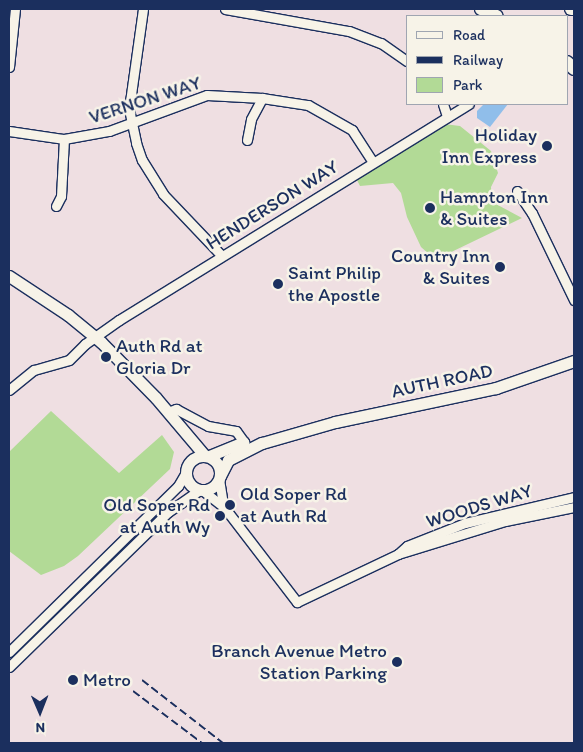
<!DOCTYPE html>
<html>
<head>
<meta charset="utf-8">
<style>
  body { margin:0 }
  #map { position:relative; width:583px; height:752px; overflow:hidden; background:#efdfe2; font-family:Itim,sans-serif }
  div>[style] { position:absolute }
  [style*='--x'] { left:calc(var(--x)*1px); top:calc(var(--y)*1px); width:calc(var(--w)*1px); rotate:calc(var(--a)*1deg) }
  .green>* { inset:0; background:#b2da96 }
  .water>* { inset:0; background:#90beea }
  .roads { filter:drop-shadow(1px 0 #1b2f5e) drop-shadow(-1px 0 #1b2f5e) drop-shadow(0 1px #1b2f5e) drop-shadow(0 -1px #1b2f5e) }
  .minor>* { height:9px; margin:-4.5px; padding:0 4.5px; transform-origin:4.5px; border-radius:4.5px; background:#f7f3e8 }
  .major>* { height:11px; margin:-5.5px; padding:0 5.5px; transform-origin:5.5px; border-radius:5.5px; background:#f7f3e8 }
  .major>.ring { margin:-5.5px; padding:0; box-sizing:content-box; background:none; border:11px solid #f7f3e8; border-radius:50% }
  .highway>* { height:12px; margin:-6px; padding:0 6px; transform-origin:6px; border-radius:6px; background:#f7f3e8 }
  .rail>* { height:2px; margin-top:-1px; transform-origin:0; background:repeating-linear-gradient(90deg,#1b2f5e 0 8px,transparent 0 12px) }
  .dots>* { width:14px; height:14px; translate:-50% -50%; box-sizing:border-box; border:2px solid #f7f3e8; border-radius:50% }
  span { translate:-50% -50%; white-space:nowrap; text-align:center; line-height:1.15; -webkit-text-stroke:5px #f7f3e8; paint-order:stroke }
  .street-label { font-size:19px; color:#1b2f5e }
  .poi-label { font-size:19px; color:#1b2f5e }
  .right { translate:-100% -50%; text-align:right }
  .left { translate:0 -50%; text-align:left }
  .frame { position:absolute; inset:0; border:10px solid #1b2f5e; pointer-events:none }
  .legend { position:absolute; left:406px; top:15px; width:162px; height:90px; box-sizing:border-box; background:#f7f3e8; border:1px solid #9fa5b1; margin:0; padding:6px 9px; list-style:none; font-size:15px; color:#1b2f5e }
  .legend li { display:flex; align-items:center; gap:10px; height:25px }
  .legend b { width:25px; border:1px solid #9fa5b1 }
  .north { position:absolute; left:15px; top:687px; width:50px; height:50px; -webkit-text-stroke:4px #f7f3e8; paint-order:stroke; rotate:179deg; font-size:14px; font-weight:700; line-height:20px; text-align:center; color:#1b2f5e }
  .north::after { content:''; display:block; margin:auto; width:18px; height:22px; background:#1b2f5e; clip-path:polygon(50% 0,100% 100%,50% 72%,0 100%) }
</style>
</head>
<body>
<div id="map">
  <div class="green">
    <div style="clip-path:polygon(444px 124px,460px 126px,491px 151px,498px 173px,491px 187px,492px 202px,522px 218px,443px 256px,430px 255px,421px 247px,407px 217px,401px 193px,393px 183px,360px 186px,357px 180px)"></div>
    <div style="clip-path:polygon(51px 411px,119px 473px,162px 435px,174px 452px,170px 469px,78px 556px,64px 566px,41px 575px,9px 551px,9px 452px)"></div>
  </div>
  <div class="water">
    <div style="clip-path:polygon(484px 104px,508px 104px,490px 127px,477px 118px,477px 111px)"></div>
  </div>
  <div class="roads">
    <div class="minor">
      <div style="--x:143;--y:9;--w:101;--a:98"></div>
      <div style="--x:129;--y:109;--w:35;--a:78"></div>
      <div style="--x:136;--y:143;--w:18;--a:71"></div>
      <div style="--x:142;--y:160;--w:40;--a:58"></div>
      <div style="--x:163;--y:194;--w:84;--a:46.4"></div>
      <div style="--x:225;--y:9;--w:126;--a:10.1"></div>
      <div style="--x:349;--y:31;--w:34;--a:21"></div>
      <div style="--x:381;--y:43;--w:32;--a:35"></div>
      <div style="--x:9;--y:67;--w:58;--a:-84.1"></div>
      <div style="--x:443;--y:104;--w:13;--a:72"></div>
      <div style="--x:9;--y:131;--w:56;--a:8.3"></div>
      <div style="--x:64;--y:139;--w:46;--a:-10.1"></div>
      <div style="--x:109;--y:131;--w:104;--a:-20.2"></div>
      <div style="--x:207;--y:95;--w:55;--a:3.1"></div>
      <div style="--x:247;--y:140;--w:21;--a:-79"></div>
      <div style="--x:251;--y:119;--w:24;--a:-62"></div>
      <div style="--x:262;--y:98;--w:47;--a:8.7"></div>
      <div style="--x:308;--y:105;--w:51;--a:29.6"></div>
      <div style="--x:352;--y:130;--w:38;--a:57"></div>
      <div style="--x:517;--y:191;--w:27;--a:56"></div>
      <div style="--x:532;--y:213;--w:97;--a:64.2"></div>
      <div style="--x:56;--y:206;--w:11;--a:-63"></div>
      <div style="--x:61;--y:196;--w:57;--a:-87"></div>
      <div style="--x:9;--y:390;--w:32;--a:-39"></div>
      <div style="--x:34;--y:370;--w:36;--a:-16"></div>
      <div style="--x:69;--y:360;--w:23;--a:-45"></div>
      <div style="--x:85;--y:344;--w:42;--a:-35.2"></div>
      <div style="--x:119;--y:320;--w:411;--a:-31.7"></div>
      <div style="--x:168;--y:412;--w:9;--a:-21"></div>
      <div style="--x:176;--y:409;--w:36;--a:28"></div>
      <div style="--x:208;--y:426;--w:28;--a:10"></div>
      <div style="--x:236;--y:431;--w:14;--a:54"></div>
      <div style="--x:219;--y:479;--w:25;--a:81"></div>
      <div style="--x:202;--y:490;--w:28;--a:38"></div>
      <div style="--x:224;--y:507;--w:120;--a:52.5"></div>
      <div style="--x:297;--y:602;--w:112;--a:-25.4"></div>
      <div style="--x:398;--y:554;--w:12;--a:-42"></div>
      <div style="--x:407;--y:546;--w:62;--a:-21.6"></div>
      <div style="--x:465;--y:523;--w:112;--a:-13.4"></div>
      <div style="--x:398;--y:554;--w:112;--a:-17.1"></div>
      <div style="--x:505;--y:521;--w:70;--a:-11.5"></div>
      <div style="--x:9;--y:652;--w:237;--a:-44.5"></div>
      <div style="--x:178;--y:486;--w:14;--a:-60"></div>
      <div style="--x:9;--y:667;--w:222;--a:-44.3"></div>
      <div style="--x:168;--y:512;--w:38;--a:-35"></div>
    </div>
    <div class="major">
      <div style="--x:9;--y:276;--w:71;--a:33.5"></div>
      <div style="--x:68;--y:315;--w:43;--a:39.3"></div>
      <div style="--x:101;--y:342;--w:78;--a:45.5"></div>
      <div style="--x:156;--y:398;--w:76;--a:49.8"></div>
      <div class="ring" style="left:186px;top:456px;width:23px;height:23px"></div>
      <div style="--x:209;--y:456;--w:37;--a:-22"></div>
      <div style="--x:220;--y:476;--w:18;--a:-63"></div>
      <div style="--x:228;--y:460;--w:38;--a:-27"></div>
      <div style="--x:262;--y:443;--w:76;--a:-16"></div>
      <div style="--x:335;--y:422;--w:165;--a:-11.9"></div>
      <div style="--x:496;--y:388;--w:83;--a:-19.1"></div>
    </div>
    <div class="highway">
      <div style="--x:481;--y:9;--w:17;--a:24"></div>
      <div style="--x:571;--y:9;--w:3;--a:0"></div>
      <div style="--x:567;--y:62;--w:10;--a:45"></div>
    </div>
  </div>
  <div class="rail">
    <div style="--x:142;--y:680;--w:103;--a:37.9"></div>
    <div style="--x:133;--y:691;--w:86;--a:37"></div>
  </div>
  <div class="dots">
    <div style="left:547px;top:146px;background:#1b2f5e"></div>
    <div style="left:430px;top:208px;background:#1b2f5e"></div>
    <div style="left:500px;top:267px;background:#1b2f5e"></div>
    <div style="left:278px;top:284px;background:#1b2f5e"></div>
    <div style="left:106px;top:357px;background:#1b2f5e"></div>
    <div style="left:230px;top:505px;background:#1b2f5e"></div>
    <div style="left:220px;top:516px;background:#1b2f5e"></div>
    <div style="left:397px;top:662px;background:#1b2f5e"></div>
    <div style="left:73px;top:680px;background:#1b2f5e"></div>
  </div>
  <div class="street-label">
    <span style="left:145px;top:100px;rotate:-18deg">VERNON WAY</span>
    <span style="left:272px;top:205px;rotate:-32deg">HENDERSON WAY</span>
    <span style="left:442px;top:381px;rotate:-12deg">AUTH ROAD</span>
    <span style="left:479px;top:506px;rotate:-17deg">WOODS WAY</span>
  </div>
  <div class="poi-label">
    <span class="right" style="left:537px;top:146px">Holiday<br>Inn Express</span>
    <span class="left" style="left:440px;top:208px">Hampton Inn<br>&amp; Suites</span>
    <span class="right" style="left:490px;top:267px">Country Inn<br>&amp; Suites</span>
    <span class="left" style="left:288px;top:284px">Saint Philip<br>the Apostle</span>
    <span class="left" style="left:116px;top:357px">Auth Rd at<br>Gloria Dr</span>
    <span class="left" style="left:240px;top:505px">Old Soper Rd<br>at Auth Rd</span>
    <span class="right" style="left:210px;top:516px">Old Soper Rd<br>at Auth Wy</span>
    <span class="right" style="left:387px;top:662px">Branch Avenue Metro<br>Station Parking</span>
    <span class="left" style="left:83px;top:680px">Metro</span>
  </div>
  <div class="frame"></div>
  <ul class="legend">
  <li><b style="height:6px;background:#f7f3e8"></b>Road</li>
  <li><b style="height:6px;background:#1b2f5e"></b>Railway</li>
  <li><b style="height:14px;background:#b2da96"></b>Park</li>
  </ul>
  <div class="north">N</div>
</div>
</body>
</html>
